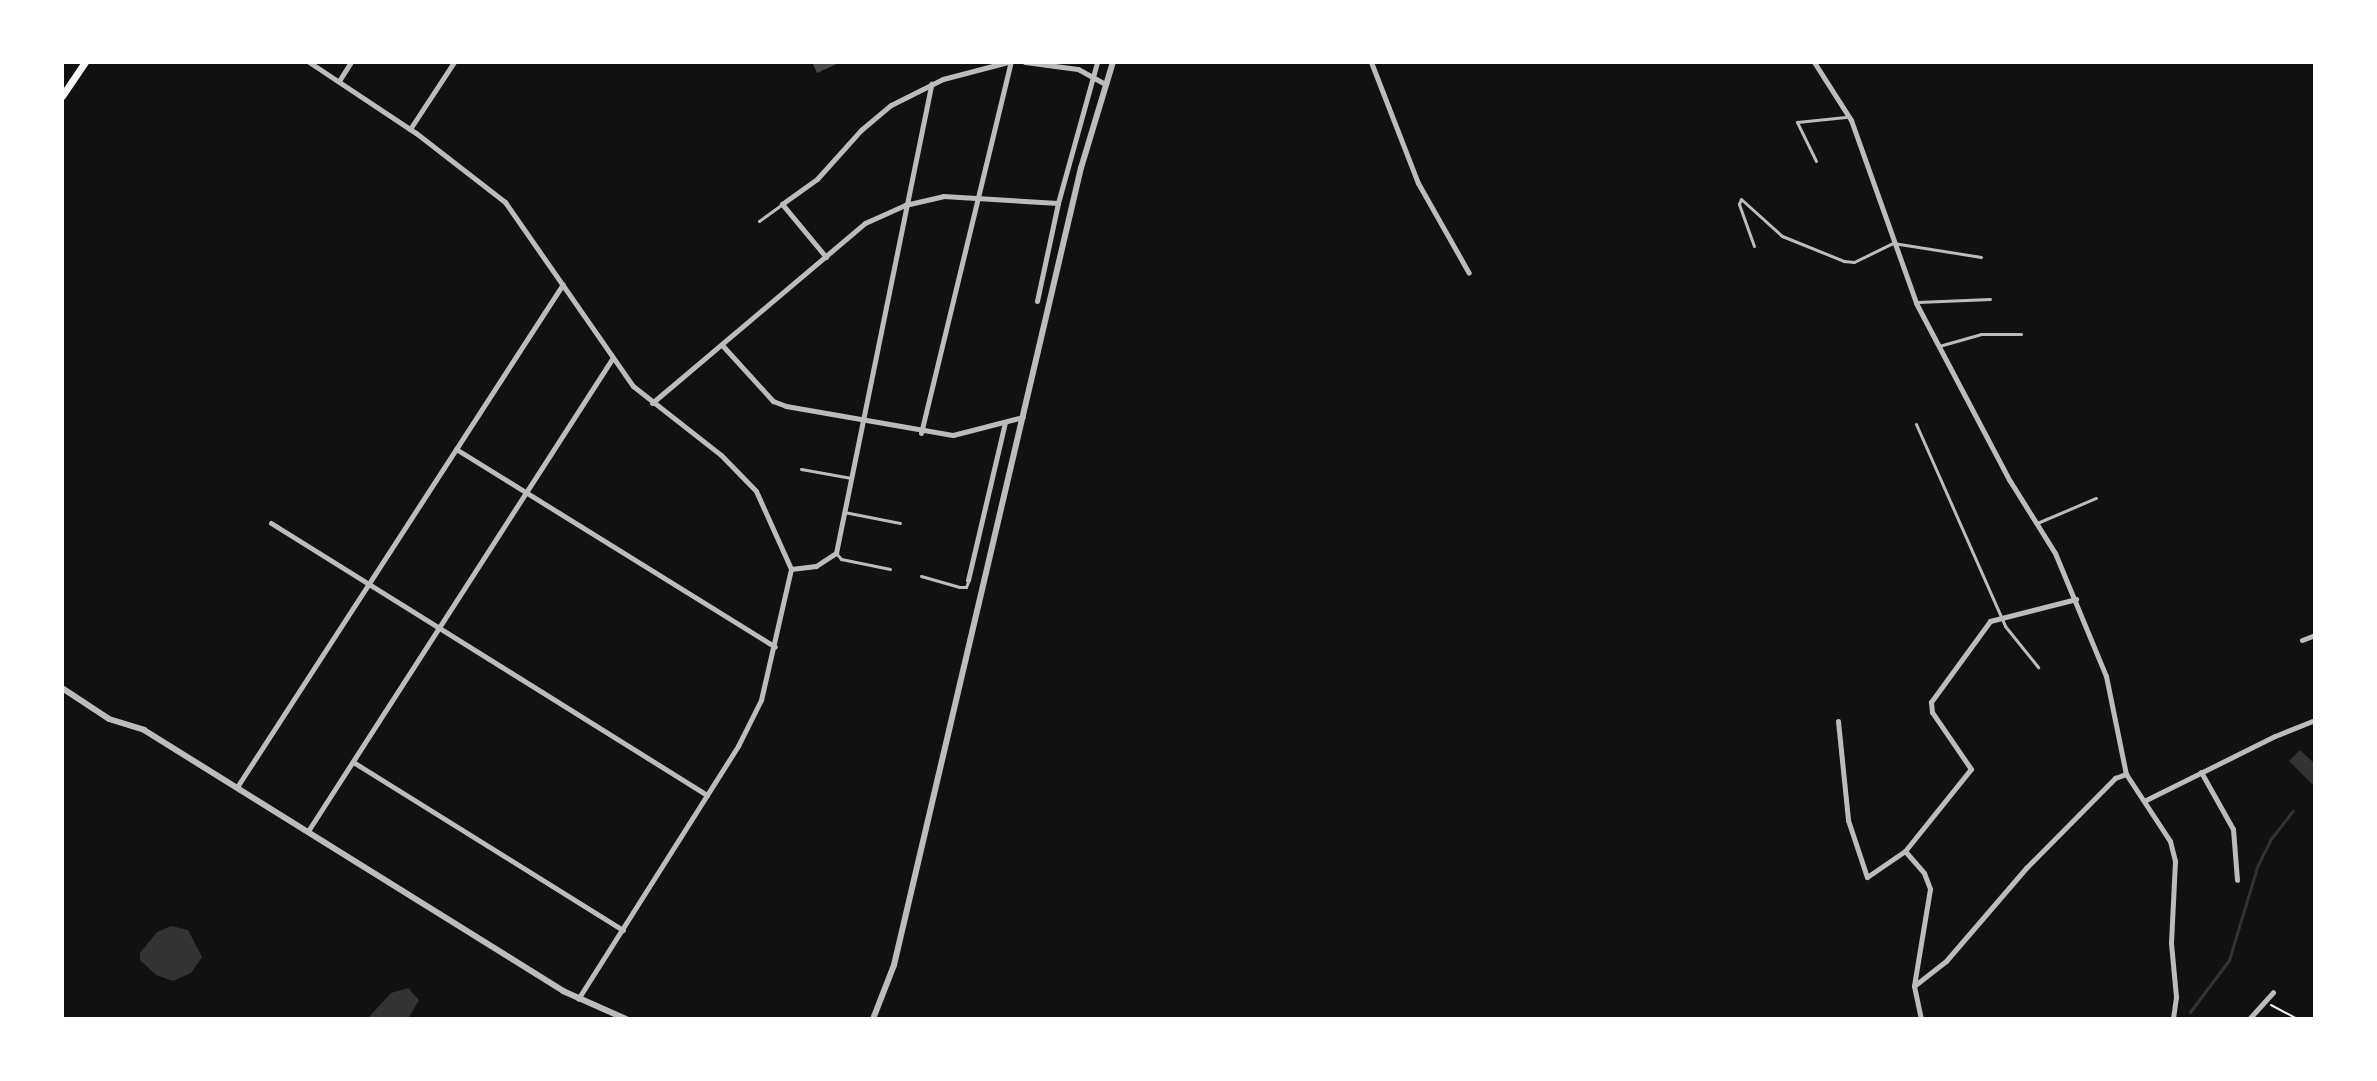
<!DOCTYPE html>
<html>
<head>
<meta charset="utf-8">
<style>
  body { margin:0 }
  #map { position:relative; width:2377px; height:1081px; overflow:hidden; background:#111; font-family:"Fira Sans Condensed",sans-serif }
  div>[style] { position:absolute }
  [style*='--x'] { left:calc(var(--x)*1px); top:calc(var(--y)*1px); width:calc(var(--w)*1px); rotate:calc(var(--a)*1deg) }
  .water>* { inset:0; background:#333 }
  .stream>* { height:3px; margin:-1.5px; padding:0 1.5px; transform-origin:1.5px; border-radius:1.5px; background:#333 }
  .building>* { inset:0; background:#4a4a4a }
  .path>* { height:2px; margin:-1px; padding:0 1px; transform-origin:1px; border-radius:1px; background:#f5f5f5 }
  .service>* { height:3px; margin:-1.5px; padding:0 1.5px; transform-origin:1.5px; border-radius:1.5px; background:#bcbcbc }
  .minor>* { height:5px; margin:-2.5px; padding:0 2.5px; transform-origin:2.5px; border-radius:2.5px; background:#bcbcbc }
  .tertiary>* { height:6px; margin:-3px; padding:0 3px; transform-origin:3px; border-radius:3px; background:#bcbcbc }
  .secondary>* { height:7px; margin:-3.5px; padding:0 3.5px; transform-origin:3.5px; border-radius:3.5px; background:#f5f5f5 }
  span { translate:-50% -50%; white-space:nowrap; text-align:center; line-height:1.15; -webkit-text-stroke:6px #fff; paint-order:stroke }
  .frame { position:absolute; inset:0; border:64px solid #fff; pointer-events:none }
</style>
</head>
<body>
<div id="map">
  <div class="water">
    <div style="clip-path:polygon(2300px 750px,2315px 764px,2313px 785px,2289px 761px)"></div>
    <div style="clip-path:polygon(171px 926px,188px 930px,202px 957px,191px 973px,173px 981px,156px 975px,140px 960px,140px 953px,157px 932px)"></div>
    <div style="clip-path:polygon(408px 988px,419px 1000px,408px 1019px,367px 1019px,391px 993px)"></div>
  </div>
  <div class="stream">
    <div style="--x:2190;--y:1012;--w:65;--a:-53.1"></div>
    <div style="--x:2229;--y:960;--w:97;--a:-73.2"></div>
    <div style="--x:2257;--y:867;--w:30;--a:-64"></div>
    <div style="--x:2270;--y:840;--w:37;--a:-52"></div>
  </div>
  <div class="building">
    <div style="clip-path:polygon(812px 62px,841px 62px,817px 73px)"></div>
  </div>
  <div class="path">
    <div style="--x:2271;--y:1005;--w:30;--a:28"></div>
  </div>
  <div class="service">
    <div style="--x:1816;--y:161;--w:43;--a:-116"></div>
    <div style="--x:1797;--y:122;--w:49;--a:-5.8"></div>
    <div style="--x:759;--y:221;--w:29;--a:-36"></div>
    <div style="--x:1754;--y:246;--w:45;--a:-109.7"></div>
    <div style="--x:1739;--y:204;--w:5;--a:-68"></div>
    <div style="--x:1741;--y:199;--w:55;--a:42.1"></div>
    <div style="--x:1782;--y:236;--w:67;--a:22"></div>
    <div style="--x:1844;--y:261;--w:10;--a:6"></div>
    <div style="--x:1854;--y:262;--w:43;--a:-26"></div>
    <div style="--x:1893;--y:243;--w:89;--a:9"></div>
    <div style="--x:1918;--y:302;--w:72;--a:-2.4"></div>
    <div style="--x:1939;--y:346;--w:44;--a:-15.9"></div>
    <div style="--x:1981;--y:334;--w:40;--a:0"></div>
    <div style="--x:1916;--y:424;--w:221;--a:66.2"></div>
    <div style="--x:2005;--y:626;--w:53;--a:51.2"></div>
    <div style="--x:801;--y:469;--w:51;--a:10.2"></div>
    <div style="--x:844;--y:512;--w:57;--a:11.1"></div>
    <div style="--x:2037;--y:523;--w:64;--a:-23"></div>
    <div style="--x:836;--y:553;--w:8;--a:50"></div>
    <div style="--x:841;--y:559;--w:50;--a:11.5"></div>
    <div style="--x:921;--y:576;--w:40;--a:16"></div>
    <div style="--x:959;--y:587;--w:7;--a:0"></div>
    <div style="--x:966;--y:587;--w:5;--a:-68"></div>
  </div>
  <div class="minor">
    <div style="--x:309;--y:62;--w:128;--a:33.6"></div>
    <div style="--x:416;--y:133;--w:113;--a:37.8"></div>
    <div style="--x:505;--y:202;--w:224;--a:55.2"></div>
    <div style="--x:633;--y:386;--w:112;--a:38.1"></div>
    <div style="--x:721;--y:455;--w:50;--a:45.8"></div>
    <div style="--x:756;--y:491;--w:85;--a:65.8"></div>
    <div style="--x:791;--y:569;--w:134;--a:102.9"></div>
    <div style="--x:761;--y:700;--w:51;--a:116.6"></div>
    <div style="--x:738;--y:746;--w:299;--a:122.3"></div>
    <div style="--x:1025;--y:62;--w:53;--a:7.5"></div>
    <div style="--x:1078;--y:69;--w:31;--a:29"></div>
    <div style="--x:1371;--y:62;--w:130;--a:68.8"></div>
    <div style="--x:1418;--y:183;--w:103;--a:60.5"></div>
    <div style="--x:1814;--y:62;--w:69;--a:57.5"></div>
    <div style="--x:1851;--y:120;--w:194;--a:70.4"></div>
    <div style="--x:1916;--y:303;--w:201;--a:62.2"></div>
    <div style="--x:2010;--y:481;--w:85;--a:58"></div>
    <div style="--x:2055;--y:553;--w:133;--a:67.5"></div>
    <div style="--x:2106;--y:676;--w:100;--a:78.5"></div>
    <div style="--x:2126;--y:774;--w:80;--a:56.7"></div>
    <div style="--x:2170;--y:841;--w:21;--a:76"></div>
    <div style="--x:2175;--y:861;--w:82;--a:92.8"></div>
    <div style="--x:2171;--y:943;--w:54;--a:84.7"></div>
    <div style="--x:2176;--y:997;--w:22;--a:98"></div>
    <div style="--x:339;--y:81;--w:22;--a:-58"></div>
    <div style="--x:410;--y:129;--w:80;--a:-56.7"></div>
    <div style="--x:826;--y:257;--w:69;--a:-129.7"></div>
    <div style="--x:782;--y:204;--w:43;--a:-35.5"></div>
    <div style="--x:817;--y:179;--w:66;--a:-48.1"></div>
    <div style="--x:861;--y:130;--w:39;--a:-40"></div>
    <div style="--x:891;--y:105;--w:58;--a:-26.6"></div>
    <div style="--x:943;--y:79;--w:67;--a:-14.7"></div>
    <div style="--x:1037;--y:301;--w:100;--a:-77.9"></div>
    <div style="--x:1058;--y:203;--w:146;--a:-74.5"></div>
    <div style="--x:722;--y:345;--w:76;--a:47.7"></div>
    <div style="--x:773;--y:401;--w:14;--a:21"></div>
    <div style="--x:786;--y:406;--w:169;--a:9.9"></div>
    <div style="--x:953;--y:435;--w:72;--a:-14.4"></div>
    <div style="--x:652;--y:403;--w:279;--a:-40.2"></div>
    <div style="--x:865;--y:223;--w:44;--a:-24.2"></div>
    <div style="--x:905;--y:205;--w:39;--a:-13"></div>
    <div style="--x:943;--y:196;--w:115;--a:3.5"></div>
    <div style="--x:921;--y:433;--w:382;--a:-76.4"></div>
    <div style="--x:456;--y:449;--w:375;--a:31.8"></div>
    <div style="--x:271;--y:523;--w:514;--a:31.96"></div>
    <div style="--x:791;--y:569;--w:25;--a:-7"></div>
    <div style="--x:816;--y:566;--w:24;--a:-33"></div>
    <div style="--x:836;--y:553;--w:479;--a:-78.5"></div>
    <div style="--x:968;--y:580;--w:162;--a:-76.8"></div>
    <div style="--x:2302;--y:640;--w:14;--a:-21"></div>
    <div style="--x:1838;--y:721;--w:100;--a:84.2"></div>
    <div style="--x:1848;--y:820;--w:60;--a:71.6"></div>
    <div style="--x:1867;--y:877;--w:46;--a:-34.4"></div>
    <div style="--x:1905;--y:851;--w:105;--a:-51.2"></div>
    <div style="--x:1971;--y:769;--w:69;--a:-124.4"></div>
    <div style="--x:1932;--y:712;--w:10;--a:-96"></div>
    <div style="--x:1931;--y:702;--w:100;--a:-53.9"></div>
    <div style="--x:1990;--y:621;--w:89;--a:-14.3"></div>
    <div style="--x:353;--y:762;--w:318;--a:31.9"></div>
    <div style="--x:2201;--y:772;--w:65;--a:60.7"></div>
    <div style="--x:2233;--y:829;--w:51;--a:85.5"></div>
    <div style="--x:237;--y:787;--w:599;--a:-57.05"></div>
    <div style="--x:2144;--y:801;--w:146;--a:-26.4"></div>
    <div style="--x:2275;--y:736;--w:43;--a:-21.8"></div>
    <div style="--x:308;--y:831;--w:561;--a:-57.22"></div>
    <div style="--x:1905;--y:851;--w:29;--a:49"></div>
    <div style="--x:1924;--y:873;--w:17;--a:69"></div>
    <div style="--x:1930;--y:889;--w:98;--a:99.4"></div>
    <div style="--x:1914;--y:986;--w:34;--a:78"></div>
    <div style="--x:1914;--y:986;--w:41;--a:-38"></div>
    <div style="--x:1946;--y:961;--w:123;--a:-49.3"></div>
    <div style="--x:2026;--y:868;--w:127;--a:-45.3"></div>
    <div style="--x:2115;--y:778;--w:12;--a:-20"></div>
    <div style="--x:2249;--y:1019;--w:36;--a:-48"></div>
  </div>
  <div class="tertiary">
    <div style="--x:62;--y:688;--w:56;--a:33.4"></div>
    <div style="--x:109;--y:719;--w:37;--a:17"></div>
    <div style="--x:144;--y:730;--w:494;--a:31.9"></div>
    <div style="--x:563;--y:991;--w:69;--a:24"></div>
    <div style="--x:873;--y:1019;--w:58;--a:-68.7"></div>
    <div style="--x:894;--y:965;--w:819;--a:-76.8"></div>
    <div style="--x:1081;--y:168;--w:111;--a:-73.2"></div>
  </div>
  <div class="secondary">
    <div style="--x:62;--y:96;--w:41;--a:-55.9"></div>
  </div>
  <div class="frame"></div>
</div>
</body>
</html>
